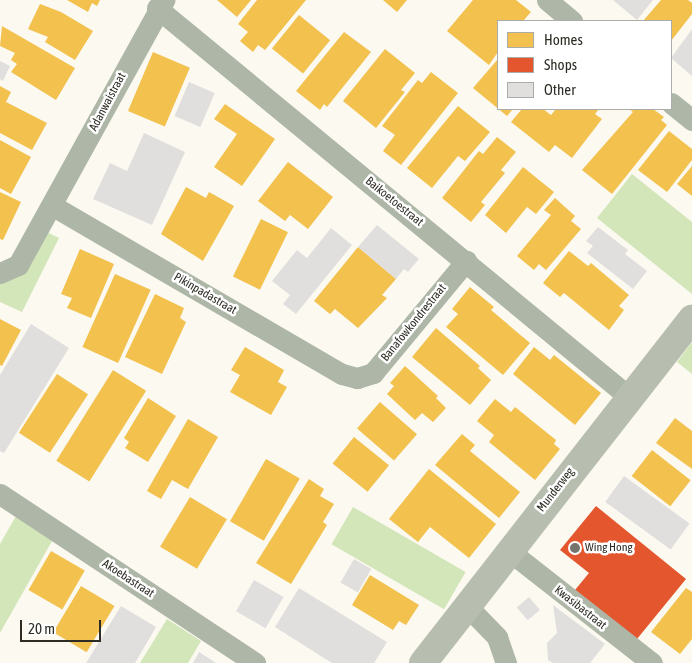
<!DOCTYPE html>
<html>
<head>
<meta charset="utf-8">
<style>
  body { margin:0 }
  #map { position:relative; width:692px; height:663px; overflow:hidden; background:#fbf9f0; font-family:"Asap Condensed",sans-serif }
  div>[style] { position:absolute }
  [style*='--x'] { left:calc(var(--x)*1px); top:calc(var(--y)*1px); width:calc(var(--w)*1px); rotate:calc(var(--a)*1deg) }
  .green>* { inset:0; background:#d3e6b9; transform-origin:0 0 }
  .homes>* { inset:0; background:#f2c14e; transform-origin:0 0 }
  .shops>* { inset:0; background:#e4572e }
  .building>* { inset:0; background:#e1dfde; transform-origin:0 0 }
  .street>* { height:21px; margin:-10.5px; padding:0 10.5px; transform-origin:10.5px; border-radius:10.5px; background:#adb6a7 }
  .secondary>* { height:28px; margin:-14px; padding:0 14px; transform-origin:14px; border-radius:14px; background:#b8beaf }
  .dots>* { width:14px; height:14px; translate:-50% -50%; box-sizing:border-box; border:2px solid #fff; border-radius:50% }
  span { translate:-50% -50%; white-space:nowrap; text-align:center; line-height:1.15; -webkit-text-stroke:5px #fff; paint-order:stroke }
  .street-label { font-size:12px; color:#2d2c25 }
  .poi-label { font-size:12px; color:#2d2c25 }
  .left { translate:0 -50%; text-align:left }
  .legend { position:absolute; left:497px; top:20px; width:175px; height:90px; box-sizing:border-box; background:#fff; border:1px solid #ababa8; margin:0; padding:6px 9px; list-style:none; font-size:15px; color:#2d2c25 }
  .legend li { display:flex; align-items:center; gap:10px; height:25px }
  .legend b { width:25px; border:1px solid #ababa8 }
  .scale { position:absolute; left:20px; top:620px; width:81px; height:22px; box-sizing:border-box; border:2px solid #2d2c25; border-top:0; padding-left:6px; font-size:15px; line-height:18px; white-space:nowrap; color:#2d2c25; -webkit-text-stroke:4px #fff; paint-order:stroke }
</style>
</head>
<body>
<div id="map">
  <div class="green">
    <div style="clip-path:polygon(632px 174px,692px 222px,692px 294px,597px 218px)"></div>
    <div style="clip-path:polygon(47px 232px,59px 238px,22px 312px,0 302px,0 275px)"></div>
    <div style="clip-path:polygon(692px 342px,692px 374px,677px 362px)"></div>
    <div style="left:353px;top:507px;width:130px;height:43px;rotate:30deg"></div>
    <div style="clip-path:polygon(16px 516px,52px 541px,0 633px,0 544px)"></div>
    <div style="clip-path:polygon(167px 619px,201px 641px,188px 663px,140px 663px)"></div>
  </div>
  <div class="homes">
    <div style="clip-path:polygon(67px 0,100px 0,97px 6px,92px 3px,88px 12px)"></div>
    <div style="clip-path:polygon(217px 0,251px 0,237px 17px)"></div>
    <div style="clip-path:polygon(257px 0,306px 0,265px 50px,258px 45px,253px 52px,240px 41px,248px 32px,238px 24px)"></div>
    <div style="clip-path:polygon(383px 0,407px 0,397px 12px)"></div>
    <div style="clip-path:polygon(473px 0,516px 0,531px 12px,523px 21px,498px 21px,498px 52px,489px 65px,447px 31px)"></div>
    <div style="clip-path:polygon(661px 0,688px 0,692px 3px,692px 14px,671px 41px,671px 21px,643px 21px)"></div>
    <div style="clip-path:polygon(40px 4px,61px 12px,93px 31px,75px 60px,45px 42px,48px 37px,28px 29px)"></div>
    <div style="left:299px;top:15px;width:40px;height:43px;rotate:39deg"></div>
    <div style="clip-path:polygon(2px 26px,75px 68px,56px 100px,11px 72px,17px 64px,11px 60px,15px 53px,0 46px)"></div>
    <div style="clip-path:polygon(344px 32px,371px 52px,327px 107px,324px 104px,320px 110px,296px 91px)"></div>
    <div style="clip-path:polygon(385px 49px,415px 73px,401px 90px,405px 92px,376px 128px,343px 101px)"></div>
    <div style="left:153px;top:52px;width:40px;height:64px;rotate:23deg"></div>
    <div style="clip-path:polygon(498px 59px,498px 109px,513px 109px,507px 116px,473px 88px)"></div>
    <div style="clip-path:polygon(431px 72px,458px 93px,401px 165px,383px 151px,395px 135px,382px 126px,418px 80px,422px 83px)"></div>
    <div style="clip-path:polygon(0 86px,11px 92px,6px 102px,47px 123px,32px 150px,0 133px)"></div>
    <div style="clip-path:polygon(225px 104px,275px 139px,242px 186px,214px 167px,237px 134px,214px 119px)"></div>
    <div style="clip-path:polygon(458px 106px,490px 132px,465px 161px,458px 156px,432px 188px,407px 168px)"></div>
    <div style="clip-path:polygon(522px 109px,543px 109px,551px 115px,556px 109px,599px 109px,595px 114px,602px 119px,572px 158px,555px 145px,549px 152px,511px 122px)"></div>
    <div style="clip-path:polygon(629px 109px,653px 109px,664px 117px,661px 120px,667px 125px,612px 194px,582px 170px,633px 112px)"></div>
    <div style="clip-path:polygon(669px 131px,692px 149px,692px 160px,667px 192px,638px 170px)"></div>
    <div style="clip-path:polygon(497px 137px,516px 152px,501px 170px,505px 173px,481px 202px,485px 205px,471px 222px,442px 198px,479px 151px,483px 154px)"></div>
    <div style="clip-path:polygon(0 140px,31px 157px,11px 194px,0 188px)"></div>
    <div style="clip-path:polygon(288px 162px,333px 197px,308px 229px,290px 215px,285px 221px,258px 201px)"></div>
    <div style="clip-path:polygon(692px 166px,692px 196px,677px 184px)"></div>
    <div style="clip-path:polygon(523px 167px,554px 192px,536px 214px,527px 207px,506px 233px,485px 215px)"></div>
    <div style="clip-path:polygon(186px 187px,206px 198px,209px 192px,234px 206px,203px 261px,161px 234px)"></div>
    <div style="clip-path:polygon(0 192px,21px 202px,3px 240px,0 239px)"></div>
    <div style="clip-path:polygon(555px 198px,575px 216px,571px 221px,581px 229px,546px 270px,539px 264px,534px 270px,517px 256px,551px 215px,544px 210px)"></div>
    <div style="left:261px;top:219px;width:30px;height:64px;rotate:26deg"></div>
    <div style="clip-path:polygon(358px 247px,396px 279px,382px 295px,387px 298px,358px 328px,335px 309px,330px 314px,314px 301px)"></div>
    <div style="clip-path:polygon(80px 249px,114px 264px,91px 318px,67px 308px,72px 298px,61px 294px)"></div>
    <div style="clip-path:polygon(569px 251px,588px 266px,591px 263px,629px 295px,619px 306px,624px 310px,609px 330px,564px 293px,560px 297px,543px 283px)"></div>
    <div style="left:115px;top:274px;width:39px;height:80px;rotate:24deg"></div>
    <div style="clip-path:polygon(470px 287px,494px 307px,491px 310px,530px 343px,503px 375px,446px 327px,458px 314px,452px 309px)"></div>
    <div style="clip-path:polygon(155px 294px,184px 308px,180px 318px,186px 322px,162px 374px,125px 357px)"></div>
    <div style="clip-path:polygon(0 319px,21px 330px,2px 366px,0 365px)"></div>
    <div style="clip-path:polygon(436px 328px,480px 366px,478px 368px,491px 380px,470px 405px,412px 357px)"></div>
    <div style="clip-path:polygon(245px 347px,284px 370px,278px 382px,287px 387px,271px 415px,230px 392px,240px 375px,231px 370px)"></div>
    <div style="clip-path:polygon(534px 347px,550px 360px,554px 355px,601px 393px,575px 425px,513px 374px)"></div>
    <div style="clip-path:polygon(405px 366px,438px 396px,436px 398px,446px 408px,433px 422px,422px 413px,415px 420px,387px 394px,394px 386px,390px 383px)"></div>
    <div style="left:113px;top:370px;width:39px;height:107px;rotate:32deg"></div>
    <div style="left:57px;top:374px;width:37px;height:70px;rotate:33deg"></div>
    <div style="clip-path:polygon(148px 398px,176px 416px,148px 462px,125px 448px,129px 442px,124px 438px)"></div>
    <div style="clip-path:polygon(495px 399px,511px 412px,515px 407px,556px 440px,554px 444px,560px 449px,535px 480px,489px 442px,494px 435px,477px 421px)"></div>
    <div style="left:380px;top:402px;width:49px;height:35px;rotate:41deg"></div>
    <div style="clip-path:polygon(675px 418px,692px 431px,692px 469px,656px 443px)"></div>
    <div style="clip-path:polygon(188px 419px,218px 437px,188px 489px,172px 480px,161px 499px,147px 491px)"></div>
    <div style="clip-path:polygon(462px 434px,475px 445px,470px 451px,520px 492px,499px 518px,435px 465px)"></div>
    <div style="left:354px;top:437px;width:45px;height:34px;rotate:39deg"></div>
    <div style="left:652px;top:450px;width:49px;height:33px;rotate:38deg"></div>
    <div style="left:266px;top:459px;width:39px;height:72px;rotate:30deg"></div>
    <div style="clip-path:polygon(429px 469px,496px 524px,469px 558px,430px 527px,418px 542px,389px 519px)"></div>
    <div style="clip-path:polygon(309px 479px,324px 489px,320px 496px,334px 504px,323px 522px,327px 525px,291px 584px,256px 563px)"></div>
    <div style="left:190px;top:497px;width:43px;height:58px;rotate:31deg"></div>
    <div style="left:51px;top:551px;width:39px;height:45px;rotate:30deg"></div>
    <div style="clip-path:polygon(370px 575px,419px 605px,406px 625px,399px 621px,393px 630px,352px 605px)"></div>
    <div style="left:81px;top:586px;width:39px;height:54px;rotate:31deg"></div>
    <div style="clip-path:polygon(686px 588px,692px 592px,692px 639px,680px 654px,651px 632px)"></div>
  </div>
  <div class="shops">
    <div style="clip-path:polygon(596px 506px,686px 579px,637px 639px,575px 590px,589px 573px,560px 550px)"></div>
  </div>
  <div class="building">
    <div style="clip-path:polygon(613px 0,653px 0,637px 20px)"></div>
    <div style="clip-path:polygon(692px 29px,692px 76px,671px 58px)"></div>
    <div style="clip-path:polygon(0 61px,10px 66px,3px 81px,0 79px)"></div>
    <div style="left:189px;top:82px;width:28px;height:37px;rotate:23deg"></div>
    <div style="clip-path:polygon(144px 133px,185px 152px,152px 225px,93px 199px,110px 163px,127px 171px)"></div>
    <div style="clip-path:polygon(377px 225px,419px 259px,408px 272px,404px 269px,396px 279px,358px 247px)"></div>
    <div style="clip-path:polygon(598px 227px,628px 250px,625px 254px,647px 271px,633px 289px,587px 253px,593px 246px,586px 241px)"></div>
    <div style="clip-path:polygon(331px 228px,352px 245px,296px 314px,283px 304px,290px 295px,272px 281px,297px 250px,307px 258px)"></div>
    <div style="clip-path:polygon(31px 324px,69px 348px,4px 453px,0 451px,0 375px)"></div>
    <div style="left:624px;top:476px;width:81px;height:32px;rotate:36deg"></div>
    <div style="left:354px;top:559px;width:20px;height:27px;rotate:30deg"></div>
    <div style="left:254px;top:580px;width:34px;height:36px;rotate:30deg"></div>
    <div style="clip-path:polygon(299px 588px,387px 642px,374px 663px,332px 663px,275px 627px)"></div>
    <div style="left:529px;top:597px;width:17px;height:16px;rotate:50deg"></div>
    <div style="clip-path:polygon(553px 605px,605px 644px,590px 663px,553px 663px,548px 660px,547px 643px,557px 633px)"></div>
    <div style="clip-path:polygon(121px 606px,156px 627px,135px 663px,86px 663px)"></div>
    <div style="clip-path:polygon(199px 652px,216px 663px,193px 663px)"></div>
  </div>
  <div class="street">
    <div style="--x:547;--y:0;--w:33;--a:40"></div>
    <div style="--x:157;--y:8;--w:612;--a:39.49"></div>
    <div style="--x:671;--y:103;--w:27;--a:39"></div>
    <div style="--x:53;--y:206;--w:334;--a:30.2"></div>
    <div style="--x:342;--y:374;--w:16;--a:15"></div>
    <div style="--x:357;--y:378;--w:17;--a:-17"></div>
    <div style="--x:373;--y:373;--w:146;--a:-50.3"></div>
    <div style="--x:0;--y:273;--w:20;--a:-24"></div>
    <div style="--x:18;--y:265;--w:303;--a:-61.1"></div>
    <div style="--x:0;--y:494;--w:306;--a:33.5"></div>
    <div style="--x:508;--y:550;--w:183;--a:38.1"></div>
    <div style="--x:466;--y:605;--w:45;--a:45.9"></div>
    <div style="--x:497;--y:637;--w:28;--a:71"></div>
  </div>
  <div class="secondary">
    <div style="--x:423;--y:663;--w:437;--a:-52"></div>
  </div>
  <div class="dots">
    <div style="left:575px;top:548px;background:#75746c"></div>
  </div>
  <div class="street-label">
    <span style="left:108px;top:102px;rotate:-62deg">Adanwaistraat</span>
    <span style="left:394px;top:202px;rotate:39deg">Baikoetoestraat</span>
    <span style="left:205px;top:294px;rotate:30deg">Pikinpadastraat</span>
    <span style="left:414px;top:323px;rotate:-51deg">Banafowkondrestraat</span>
    <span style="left:556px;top:490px;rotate:-52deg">Munderweg</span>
    <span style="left:128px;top:579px;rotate:33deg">Akoebastraat</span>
    <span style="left:580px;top:608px;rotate:38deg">Kwasibastraat</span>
  </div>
  <div class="poi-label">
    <span class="left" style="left:585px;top:548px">Wing Hong</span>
  </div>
  <ul class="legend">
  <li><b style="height:14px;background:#f2c14e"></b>Homes</li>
  <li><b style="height:14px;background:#e4572e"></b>Shops</li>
  <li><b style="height:14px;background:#e1dfde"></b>Other</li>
  </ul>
  <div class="scale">20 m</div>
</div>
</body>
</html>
